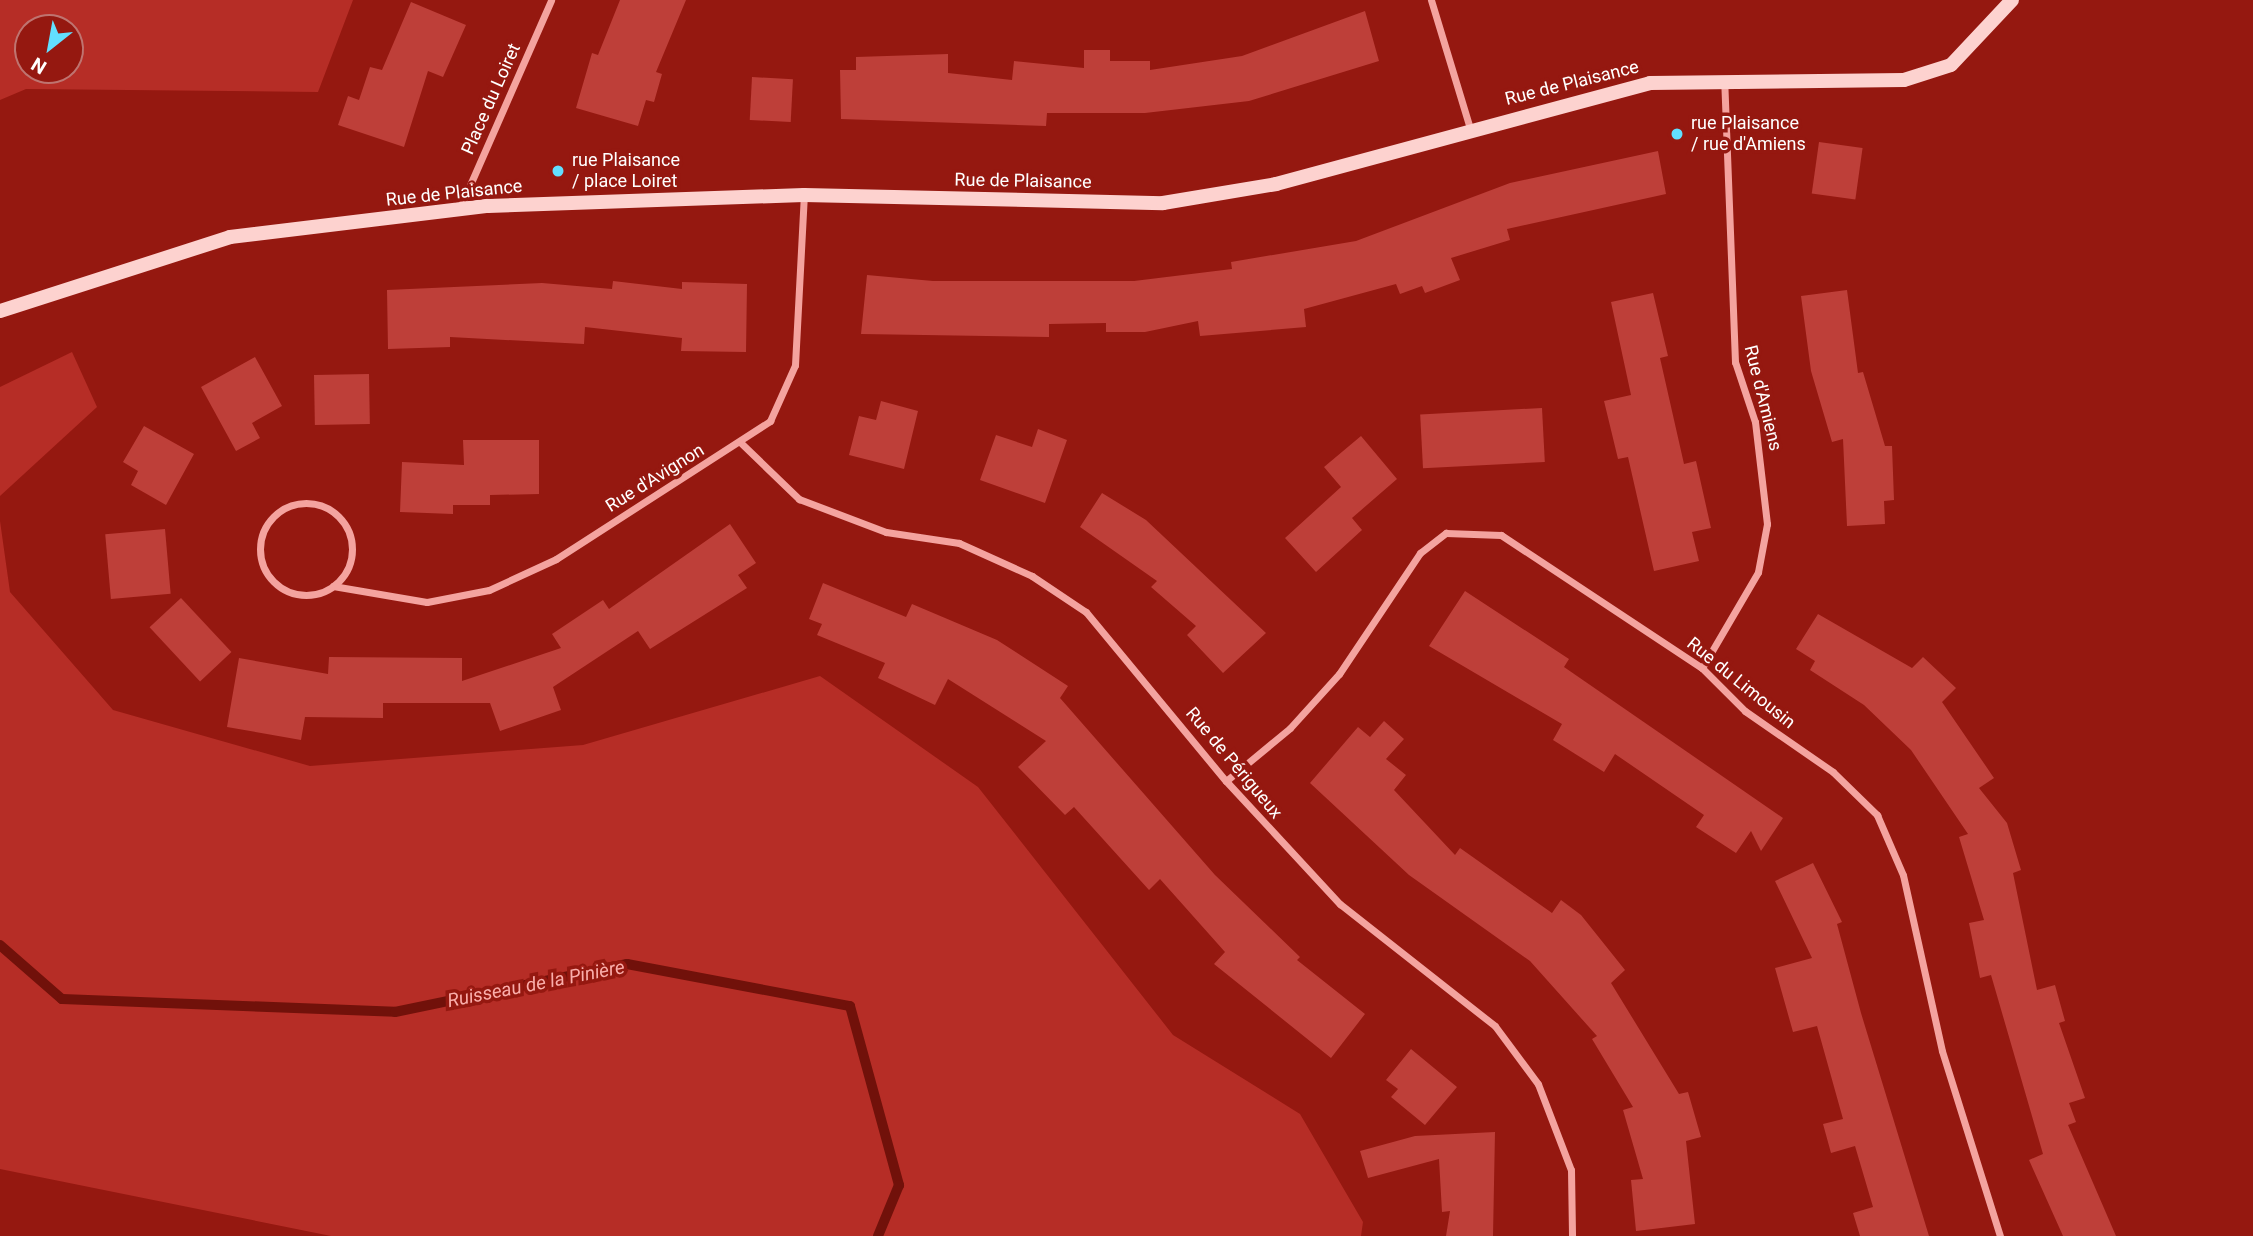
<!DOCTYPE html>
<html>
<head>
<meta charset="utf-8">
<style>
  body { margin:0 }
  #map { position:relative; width:2253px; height:1236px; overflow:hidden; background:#951810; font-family:Roboto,sans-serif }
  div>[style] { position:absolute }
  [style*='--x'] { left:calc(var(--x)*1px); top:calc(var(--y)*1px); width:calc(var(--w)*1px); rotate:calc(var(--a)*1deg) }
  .green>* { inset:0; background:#b62d26 }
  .stream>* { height:10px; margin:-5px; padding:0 5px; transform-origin:5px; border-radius:5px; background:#71110a }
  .building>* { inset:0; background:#be3f39; transform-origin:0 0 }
  .street>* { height:7px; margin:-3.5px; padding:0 3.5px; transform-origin:3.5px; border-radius:3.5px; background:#f4a39f }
  .street>.ring { margin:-3.5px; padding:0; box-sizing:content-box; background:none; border:7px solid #f4a39f; border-radius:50% }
  .secondary>* { height:14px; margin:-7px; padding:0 7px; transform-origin:7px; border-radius:7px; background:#fdd2cf }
  .dots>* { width:19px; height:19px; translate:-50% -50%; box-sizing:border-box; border:4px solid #951810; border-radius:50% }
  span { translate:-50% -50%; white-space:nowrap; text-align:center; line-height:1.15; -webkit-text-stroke:7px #951810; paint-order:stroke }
  .street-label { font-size:18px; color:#fff }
  .poi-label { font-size:18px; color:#fff }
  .left { translate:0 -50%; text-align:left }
  .water-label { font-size:19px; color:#faaeab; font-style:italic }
  .north { position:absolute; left:14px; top:14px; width:70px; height:70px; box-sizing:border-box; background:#951810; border:2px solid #bf7470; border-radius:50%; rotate:211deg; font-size:19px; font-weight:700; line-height:28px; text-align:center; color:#fff }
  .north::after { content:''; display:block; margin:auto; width:24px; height:32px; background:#62dfff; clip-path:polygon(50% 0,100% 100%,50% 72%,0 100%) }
</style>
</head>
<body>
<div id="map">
  <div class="green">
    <div style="clip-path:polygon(evenodd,0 0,353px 0,318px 92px,26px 89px,0 100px,0 0,28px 28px,70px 28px,70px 70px,28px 70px,28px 28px)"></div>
    <div style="clip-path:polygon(72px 352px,97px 407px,0 496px,0 387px)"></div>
    <div style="clip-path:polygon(0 521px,10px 592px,113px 710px,310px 766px,583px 745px,820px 676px,978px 787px,1173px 1035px,1300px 1114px,1363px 1222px,1361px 1236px,331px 1236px,0 1169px)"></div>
  </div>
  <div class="stream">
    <div style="--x:0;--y:945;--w:82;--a:41.1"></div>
    <div style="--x:62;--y:999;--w:333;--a:2.2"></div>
    <div style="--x:395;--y:1012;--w:237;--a:-11.7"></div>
    <div style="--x:627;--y:964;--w:227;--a:10.7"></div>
    <div style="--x:850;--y:1006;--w:186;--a:74.7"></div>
    <div style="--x:899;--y:1185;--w:55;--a:112.4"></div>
  </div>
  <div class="building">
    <div style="clip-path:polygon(620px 0,686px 0,656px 72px,662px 74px,654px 102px,646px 100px,638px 126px,576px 108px,592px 53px,598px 55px)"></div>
    <div style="clip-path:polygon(411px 2px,466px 25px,443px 77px,428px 71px,404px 147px,338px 125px,348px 96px,359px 100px,370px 67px,382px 70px)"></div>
    <div style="clip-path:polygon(1365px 11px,1379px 61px,1249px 101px,1145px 113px,1047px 113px,1046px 126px,841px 119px,840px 70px,856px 70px,856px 57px,948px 54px,948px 73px,1012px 80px,1014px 61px,1084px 68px,1084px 50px,1110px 50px,1110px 61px,1150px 61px,1150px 70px,1242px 56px)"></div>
    <div style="left:752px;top:77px;width:41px;height:43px;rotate:3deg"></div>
    <div style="left:1819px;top:142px;width:44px;height:52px;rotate:8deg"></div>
    <div style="clip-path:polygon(1658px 151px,1666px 194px,1507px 229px,1510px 240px,1451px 258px,1460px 280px,1425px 293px,1422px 286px,1400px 294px,1396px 284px,1304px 309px,1306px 327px,1200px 336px,1198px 321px,1145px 332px,1106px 332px,1106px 323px,1049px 324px,1049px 337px,861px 334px,867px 275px,933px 281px,1134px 281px,1232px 269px,1231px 262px,1356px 241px,1510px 183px)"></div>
    <div style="clip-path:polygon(613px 281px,682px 289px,682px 282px,747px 284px,746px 352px,681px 351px,682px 338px,585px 327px,584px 344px,450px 337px,450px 347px,388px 349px,387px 290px,542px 283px,612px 289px)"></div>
    <div style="clip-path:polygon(1847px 290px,1858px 373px,1863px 372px,1885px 446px,1892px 446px,1894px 500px,1884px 501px,1885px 524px,1847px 526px,1843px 439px,1832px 442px,1811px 371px,1801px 296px)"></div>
    <div style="clip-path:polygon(1653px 293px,1668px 356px,1660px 358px,1684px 464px,1696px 461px,1711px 528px,1692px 532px,1699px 561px,1654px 571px,1628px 457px,1618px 459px,1604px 401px,1631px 395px,1611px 302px)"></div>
    <div style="clip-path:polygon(255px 357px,282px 406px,252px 423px,260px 438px,236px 451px,201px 387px)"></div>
    <div style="left:369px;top:374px;width:50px;height:55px;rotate:89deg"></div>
    <div style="clip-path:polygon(881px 401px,918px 411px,904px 469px,849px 455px,859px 416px,876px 420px)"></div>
    <div style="left:1542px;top:408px;width:54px;height:122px;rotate:87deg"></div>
    <div style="clip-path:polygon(144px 426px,194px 454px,166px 505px,131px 485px,138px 471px,123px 462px)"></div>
    <div style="clip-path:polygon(1038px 429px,1067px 440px,1045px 503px,980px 480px,996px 435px,1032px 447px)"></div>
    <div style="clip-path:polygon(1361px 436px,1397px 479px,1352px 518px,1362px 530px,1316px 572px,1285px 538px,1341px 487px,1324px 467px)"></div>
    <div style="clip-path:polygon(463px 440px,539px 440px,539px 494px,490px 495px,490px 505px,453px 505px,453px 514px,400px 512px,402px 462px,464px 465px)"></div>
    <div style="clip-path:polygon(1102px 493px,1146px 520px,1266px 633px,1223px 673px,1187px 635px,1196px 626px,1151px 587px,1157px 581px,1080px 527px)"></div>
    <div style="clip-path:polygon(730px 524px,756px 563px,738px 575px,747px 588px,650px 649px,638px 631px,553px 687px,561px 710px,500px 731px,490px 703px,383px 703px,383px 718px,305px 717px,301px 740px,227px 727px,239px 658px,328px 674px,329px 657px,462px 658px,462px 681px,561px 648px,552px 634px,603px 600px,609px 609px)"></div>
    <div style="left:165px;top:529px;width:65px;height:60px;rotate:85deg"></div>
    <div style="clip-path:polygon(823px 583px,906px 617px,912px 604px,997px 640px,1068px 686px,1060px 698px,1215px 875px,1300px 957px,1297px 960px,1365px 1014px,1331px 1058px,1214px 964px,1225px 952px,1160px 879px,1149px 890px,1074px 807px,1065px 815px,1018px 767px,1046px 741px,948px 679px,935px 705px,878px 678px,885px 663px,817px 635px,822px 624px,809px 619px)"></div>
    <div style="clip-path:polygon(1465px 591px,1569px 659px,1564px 667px,1783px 818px,1761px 851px,1751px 831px,1736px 853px,1696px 827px,1704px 815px,1615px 754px,1604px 772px,1553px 740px,1562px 724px,1429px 646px)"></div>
    <div style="left:181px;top:598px;width:74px;height:43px;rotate:47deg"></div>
    <div style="clip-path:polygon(1818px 614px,1912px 668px,1923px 657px,1956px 688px,1942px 702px,1994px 778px,1979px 788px,2007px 823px,2021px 870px,2013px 873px,2037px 990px,2055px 985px,2065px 1021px,2059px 1023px,2085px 1098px,2069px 1103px,2076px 1122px,2068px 1125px,2116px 1236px,2063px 1236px,2029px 1160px,2043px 1154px,1991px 975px,1980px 978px,1969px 923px,1984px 920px,1959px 837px,1968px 834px,1911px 750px,1864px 705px,1810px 670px,1815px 661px,1796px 649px)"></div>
    <div style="clip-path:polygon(1384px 721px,1404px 739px,1386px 759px,1406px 775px,1394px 790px,1455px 855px,1460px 848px,1552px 913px,1561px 900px,1581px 915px,1625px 970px,1611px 983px,1679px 1094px,1688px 1092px,1701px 1137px,1686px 1141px,1695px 1224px,1636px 1231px,1631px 1180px,1643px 1179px,1623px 1110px,1633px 1107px,1592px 1039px,1597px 1036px,1530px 961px,1409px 875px,1310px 783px,1358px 727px,1370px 737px)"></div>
    <div style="clip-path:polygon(1813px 863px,1842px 922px,1837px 924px,1861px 1013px,1929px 1236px,1860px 1236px,1853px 1213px,1873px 1207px,1855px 1146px,1831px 1153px,1823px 1124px,1843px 1119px,1817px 1026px,1793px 1032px,1775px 968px,1812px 958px,1775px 881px)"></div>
    <div style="clip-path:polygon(1411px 1049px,1457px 1087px,1425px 1125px,1391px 1097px,1398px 1089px,1386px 1080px)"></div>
    <div style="clip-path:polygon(1495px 1132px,1493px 1236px,1446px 1236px,1450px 1211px,1442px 1212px,1439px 1159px,1368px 1178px,1360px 1151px,1415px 1136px)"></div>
  </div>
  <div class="street">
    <div style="--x:1431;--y:0;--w:134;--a:73.1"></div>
    <div style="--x:459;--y:210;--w:229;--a:-66.3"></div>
    <div style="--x:741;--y:443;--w:81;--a:44"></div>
    <div style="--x:799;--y:499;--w:93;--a:20.8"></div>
    <div style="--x:886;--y:532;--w:74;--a:8.6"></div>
    <div style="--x:959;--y:543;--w:80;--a:24.3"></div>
    <div style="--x:1032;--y:576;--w:65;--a:33.7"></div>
    <div style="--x:1086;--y:612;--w:219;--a:50.4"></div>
    <div style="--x:1226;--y:781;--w:168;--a:47.2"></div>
    <div style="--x:1340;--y:904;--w:197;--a:38.2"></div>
    <div style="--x:1495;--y:1026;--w:72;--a:53.4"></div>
    <div style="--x:1538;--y:1084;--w:92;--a:69"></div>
    <div style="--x:1571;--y:1170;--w:66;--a:89.1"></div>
    <div class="ring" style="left:260px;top:503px;width:85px;height:85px"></div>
    <div style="--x:333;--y:586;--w:95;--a:9.7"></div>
    <div style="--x:427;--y:602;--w:63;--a:-11"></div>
    <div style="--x:489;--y:590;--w:74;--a:-24.8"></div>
    <div style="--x:556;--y:559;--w:255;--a:-32.8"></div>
    <div style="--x:770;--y:421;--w:61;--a:-65.9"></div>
    <div style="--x:795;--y:365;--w:170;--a:-87"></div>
    <div style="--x:1702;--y:668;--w:111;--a:-59.7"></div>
    <div style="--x:1758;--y:572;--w:49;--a:-79.4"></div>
    <div style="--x:1767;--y:524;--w:103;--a:-96.7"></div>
    <div style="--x:1755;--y:422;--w:63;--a:-108.4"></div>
    <div style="--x:1735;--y:362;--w:280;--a:-92.2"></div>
    <div style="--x:1226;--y:781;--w:83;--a:-39.6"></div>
    <div style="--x:1290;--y:728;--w:73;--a:-47.8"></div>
    <div style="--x:1339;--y:674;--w:146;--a:-56.2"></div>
    <div style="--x:1420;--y:553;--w:33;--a:-38"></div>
    <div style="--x:1446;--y:533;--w:55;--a:2.1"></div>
    <div style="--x:1501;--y:535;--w:241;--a:33.5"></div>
    <div style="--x:1702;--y:668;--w:61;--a:45"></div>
    <div style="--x:1745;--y:711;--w:107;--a:34.7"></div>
    <div style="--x:1833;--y:772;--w:62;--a:44.3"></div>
    <div style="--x:1877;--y:815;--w:65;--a:66.6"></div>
    <div style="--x:1903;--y:875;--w:180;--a:77.5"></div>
    <div style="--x:1942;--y:1051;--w:194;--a:72.6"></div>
  </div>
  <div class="secondary">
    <div style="--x:0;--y:311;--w:242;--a:-17.8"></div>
    <div style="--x:230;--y:237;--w:260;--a:-6.9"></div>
    <div style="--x:488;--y:206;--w:316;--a:-2"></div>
    <div style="--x:804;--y:195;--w:359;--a:1.3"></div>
    <div style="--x:1163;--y:203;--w:115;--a:-9.5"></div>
    <div style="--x:1276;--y:184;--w:387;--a:-15.1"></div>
    <div style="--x:1650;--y:83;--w:254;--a:-0.7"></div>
    <div style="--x:1904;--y:80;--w:49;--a:-17.7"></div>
    <div style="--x:1951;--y:65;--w:89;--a:-46.8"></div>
  </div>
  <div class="dots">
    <div style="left:1677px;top:134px;background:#62dfff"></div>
    <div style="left:558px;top:171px;background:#62dfff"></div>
  </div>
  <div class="street-label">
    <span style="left:1572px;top:83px;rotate:-14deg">Rue de Plaisance</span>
    <span style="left:491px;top:99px;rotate:-66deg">Place du Loiret</span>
    <span style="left:1023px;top:181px;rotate:1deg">Rue de Plaisance</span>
    <span style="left:454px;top:193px;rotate:-6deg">Rue de Plaisance</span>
    <span style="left:1763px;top:398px;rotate:76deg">Rue d'Amiens</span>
    <span style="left:655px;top:478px;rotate:-32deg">Rue d'Avignon</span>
    <span style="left:1741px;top:683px;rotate:39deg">Rue du Limousin</span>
    <span style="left:1234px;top:763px;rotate:50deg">Rue de Périgueux</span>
  </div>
  <div class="poi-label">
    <span class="left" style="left:1691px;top:134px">rue Plaisance<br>/ rue d'Amiens</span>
    <span class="left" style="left:572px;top:171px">rue Plaisance<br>/ place Loiret</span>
  </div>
  <div class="water-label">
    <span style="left:536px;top:984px;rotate:-11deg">Ruisseau de la Pinière</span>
  </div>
  <div class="north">N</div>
</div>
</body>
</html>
